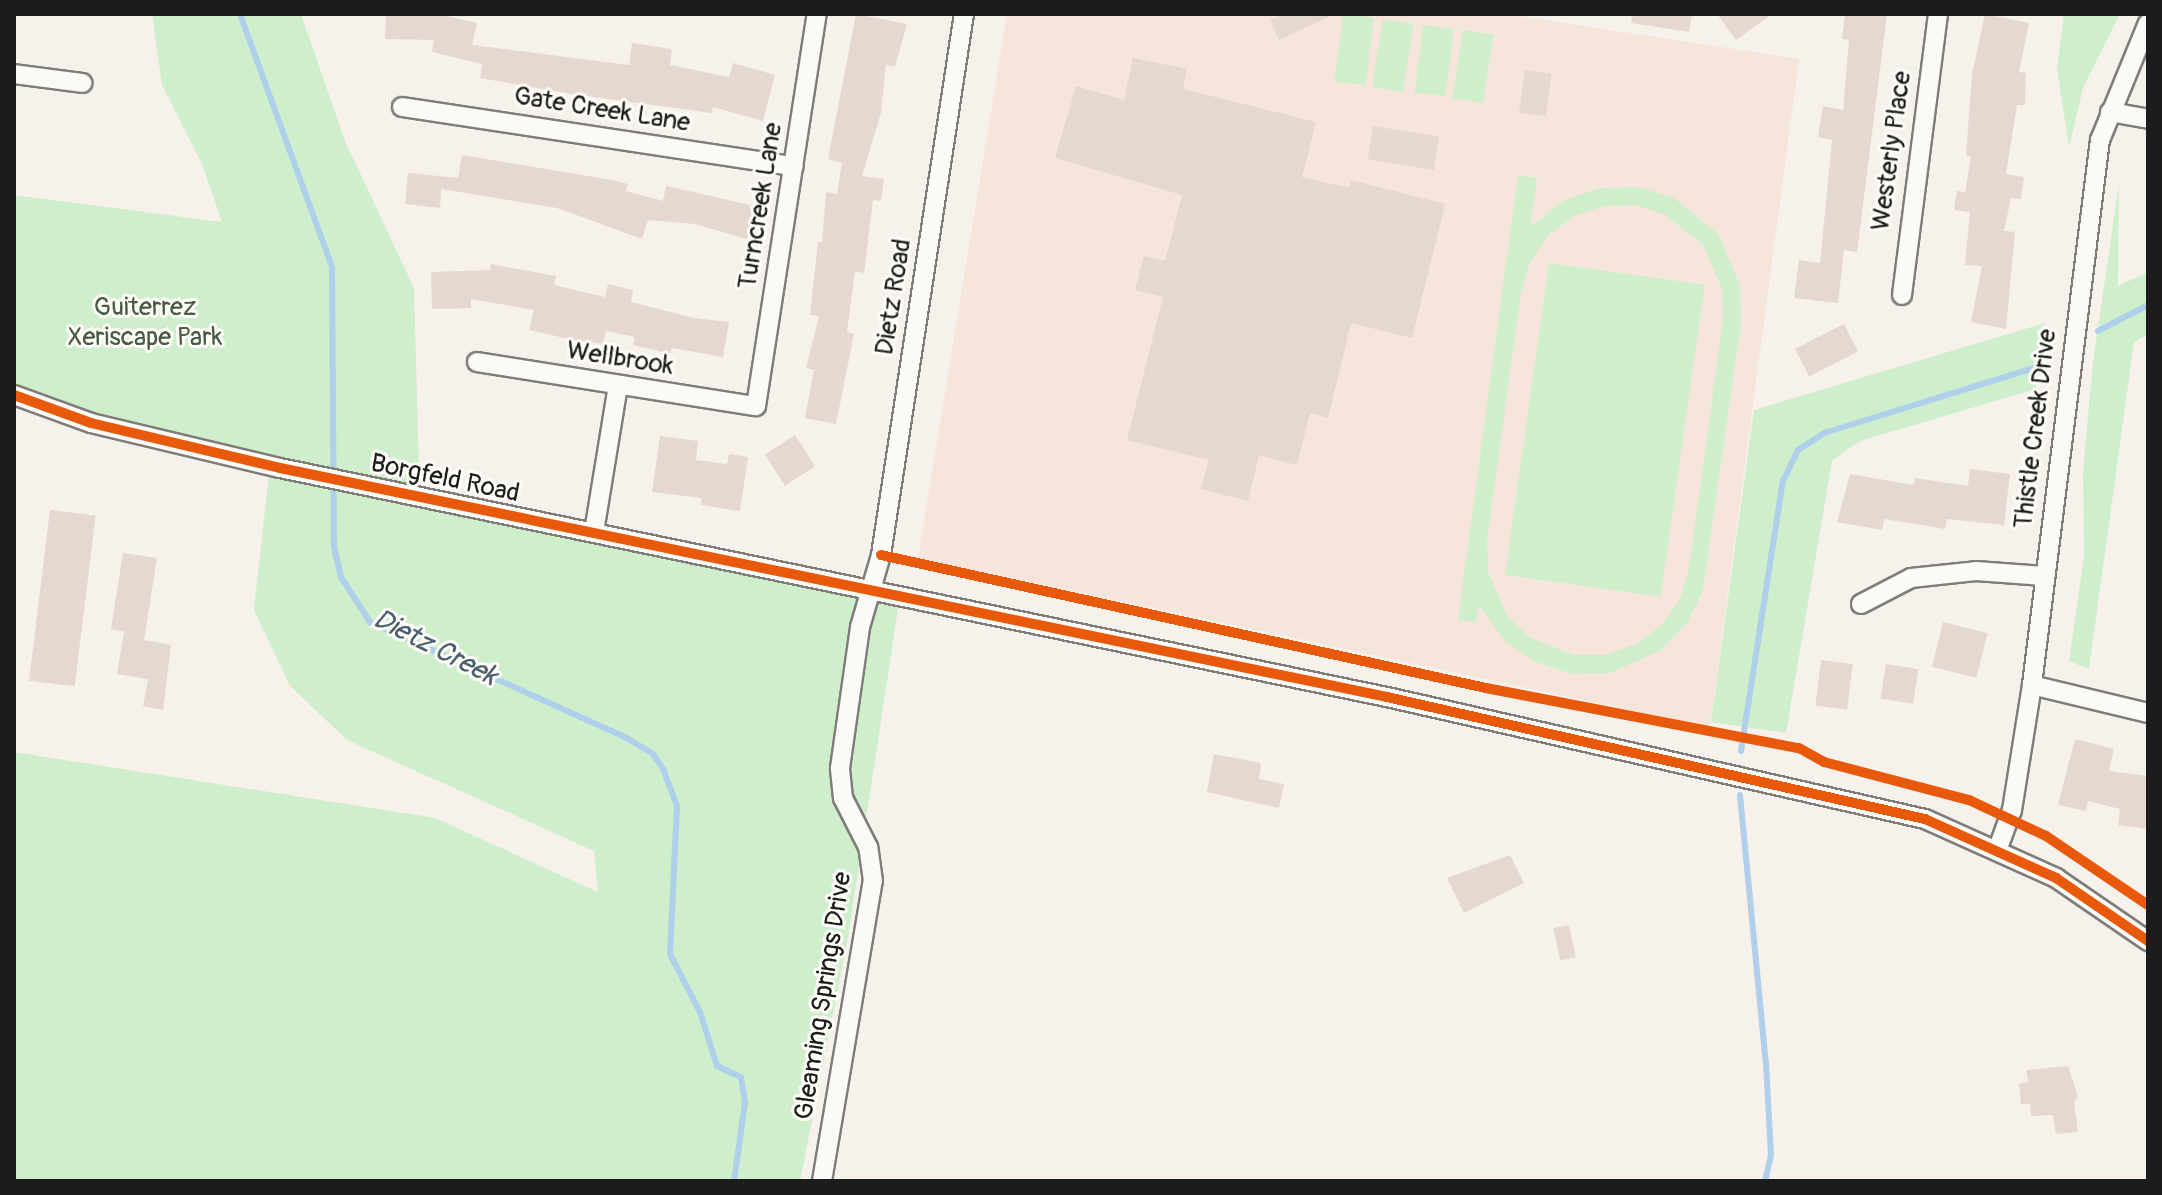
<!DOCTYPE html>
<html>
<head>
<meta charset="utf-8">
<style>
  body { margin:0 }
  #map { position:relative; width:2162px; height:1195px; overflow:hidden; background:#f7f1ec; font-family:Pangolin,sans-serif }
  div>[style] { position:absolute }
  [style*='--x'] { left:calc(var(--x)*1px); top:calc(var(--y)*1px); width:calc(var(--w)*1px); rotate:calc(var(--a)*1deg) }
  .built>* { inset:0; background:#f5e5db }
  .green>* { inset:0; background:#ceeecc; transform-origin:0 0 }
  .stream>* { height:6px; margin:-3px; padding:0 3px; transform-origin:3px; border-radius:3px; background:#b0cfeb }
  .building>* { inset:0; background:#e5d8d1; transform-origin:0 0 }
  .roads { filter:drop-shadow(2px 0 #7f7c7a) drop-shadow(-2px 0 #7f7c7a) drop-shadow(0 2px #7f7c7a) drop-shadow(0 -2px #7f7c7a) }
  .minor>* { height:18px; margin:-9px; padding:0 9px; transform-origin:9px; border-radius:9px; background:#fafaf7 }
  .cycleway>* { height:10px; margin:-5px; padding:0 5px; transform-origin:5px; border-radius:5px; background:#e8590c }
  span { translate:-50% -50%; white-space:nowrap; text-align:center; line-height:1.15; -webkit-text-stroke:6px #fdfcf7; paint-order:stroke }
  .street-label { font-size:26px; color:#1c1c1c }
  .park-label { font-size:26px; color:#485a49 }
  .water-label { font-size:28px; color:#4b5e6f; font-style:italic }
  .frame { position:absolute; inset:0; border:16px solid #1c1c1c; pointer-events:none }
</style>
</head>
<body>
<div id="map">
  <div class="built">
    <div style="clip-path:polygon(1007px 14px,1506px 14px,1799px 59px,1710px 727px,918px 558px)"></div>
  </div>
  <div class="green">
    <div style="clip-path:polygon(152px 14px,301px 14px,345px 141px,414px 288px,419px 469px,415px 495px,900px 596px,848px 938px,800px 1181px,14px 1181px,14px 752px,435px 818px,598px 892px,594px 851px,347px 740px,290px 686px,254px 610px,270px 465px,14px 395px,14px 195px,222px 222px,202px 164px,162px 85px)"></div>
    <div style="left:1343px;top:14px;width:31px;height:68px;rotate:7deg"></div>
    <div style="clip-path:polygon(2064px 14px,2120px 14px,2083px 88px,2069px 147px,2057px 69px)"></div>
    <div style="left:1383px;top:19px;width:31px;height:69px;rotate:9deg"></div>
    <div style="left:1423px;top:25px;width:31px;height:68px;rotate:7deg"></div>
    <div style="left:1463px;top:30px;width:31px;height:69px;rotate:9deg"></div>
    <div style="clip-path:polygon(evenodd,1518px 175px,1537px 178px,1530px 227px,1565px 200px,1600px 188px,1638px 187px,1674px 198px,1718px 234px,1740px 285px,1741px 323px,1703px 590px,1687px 623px,1661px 650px,1610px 673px,1572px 674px,1536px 662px,1505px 641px,1479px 605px,1476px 622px,1458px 620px,1518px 175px,1636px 205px,1666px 215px,1703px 245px,1722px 288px,1723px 320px,1689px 569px,1680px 599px,1662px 625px,1636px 644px,1606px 655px,1574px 655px,1530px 638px,1507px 616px,1488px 572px,1487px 540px,1521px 292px,1530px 262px,1548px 235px,1574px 216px,1604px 206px,1636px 205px)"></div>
    <div style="clip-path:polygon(2119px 183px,2118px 286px,2148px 272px,2148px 334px,2134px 342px,2089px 669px,2069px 661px,2084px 555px,2083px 471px,2093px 362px)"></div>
    <div style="left:1549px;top:263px;width:157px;height:315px;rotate:8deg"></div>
    <div style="clip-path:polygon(2045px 323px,2036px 389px,1860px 441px,1832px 461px,1786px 733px,1711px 722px,1754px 410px)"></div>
  </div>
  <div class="stream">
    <div style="--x:240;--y:14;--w:269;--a:70"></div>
    <div style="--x:332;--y:267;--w:280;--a:89.6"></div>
    <div style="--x:334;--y:547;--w:31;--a:77"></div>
    <div style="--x:341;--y:577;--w:54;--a:57.2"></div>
    <div style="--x:370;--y:622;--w:280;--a:24.3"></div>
    <div style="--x:625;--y:737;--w:33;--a:31"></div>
    <div style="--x:653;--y:754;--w:18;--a:56"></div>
    <div style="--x:663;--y:769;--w:40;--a:69"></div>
    <div style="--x:677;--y:806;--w:148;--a:92.7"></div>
    <div style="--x:670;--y:954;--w:65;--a:62.7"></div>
    <div style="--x:700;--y:1012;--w:57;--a:72.5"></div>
    <div style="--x:717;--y:1066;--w:26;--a:25"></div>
    <div style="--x:741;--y:1077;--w:25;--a:81"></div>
    <div style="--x:745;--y:1102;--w:80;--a:97.9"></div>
    <div style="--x:2098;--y:331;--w:56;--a:-27.5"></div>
    <div style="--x:1741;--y:751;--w:273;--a:-81.2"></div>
    <div style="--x:1783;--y:481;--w:34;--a:-64"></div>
    <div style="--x:1798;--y:450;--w:31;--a:-33"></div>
    <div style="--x:1824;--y:433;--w:226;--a:-17.2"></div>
    <div style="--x:1740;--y:795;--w:269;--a:84.5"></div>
    <div style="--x:1766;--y:1063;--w:92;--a:86.9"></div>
    <div style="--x:1771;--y:1155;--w:27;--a:103"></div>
  </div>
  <div class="building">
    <div style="clip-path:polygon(386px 14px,438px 14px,477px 23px,472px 45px,629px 65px,632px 43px,672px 49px,670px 65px,729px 77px,733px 63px,775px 75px,763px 121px,713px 107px,712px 113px,565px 93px,480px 78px,482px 64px,432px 52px,434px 40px,385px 39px)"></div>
    <div style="clip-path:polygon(856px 14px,907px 24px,895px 67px,886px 65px,881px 113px,862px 176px,884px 179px,881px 201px,873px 200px,864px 273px,855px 271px,847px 332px,854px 334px,836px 424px,805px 418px,814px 370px,806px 368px,819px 316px,810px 315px,818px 242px,822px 242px,826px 192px,837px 194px,842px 163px,828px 159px)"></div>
    <div style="clip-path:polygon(1283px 14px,1335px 14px,1279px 40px,1270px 20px)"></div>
    <div style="clip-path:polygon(1632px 14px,1692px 14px,1689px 32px,1631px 23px)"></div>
    <div style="clip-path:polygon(1717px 14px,1772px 14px,1736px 40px)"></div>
    <div style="clip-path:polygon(1845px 14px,1887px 14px,1857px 252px,1844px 250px,1838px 303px,1794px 298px,1799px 260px,1820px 263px,1832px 140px,1818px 137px,1823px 106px,1843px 110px,1849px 40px,1842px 39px)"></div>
    <div style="clip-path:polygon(1985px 14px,2029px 23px,2019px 72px,2026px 73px,2025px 105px,2017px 105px,2006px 174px,2024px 177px,2021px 199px,2011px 198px,2004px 231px,2015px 232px,2006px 329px,1971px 322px,1982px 266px,1965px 265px,1970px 212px,1954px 210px,1957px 191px,1965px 192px,1971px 156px,1966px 155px,1972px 74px)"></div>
    <div style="clip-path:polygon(1133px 58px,1187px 69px,1183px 89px,1316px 122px,1302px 177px,1349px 188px,1351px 180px,1445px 204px,1412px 338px,1351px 323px,1328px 418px,1310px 413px,1297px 465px,1259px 455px,1248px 501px,1201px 489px,1209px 460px,1127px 440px,1163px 297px,1135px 290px,1144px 256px,1165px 261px,1182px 195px,1055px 158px,1076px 86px,1124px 100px)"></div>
    <div style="left:1525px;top:70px;width:27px;height:43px;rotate:8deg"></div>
    <div style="left:1373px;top:126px;width:67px;height:34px;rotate:9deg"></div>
    <div style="clip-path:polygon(462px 155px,612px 180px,628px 184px,626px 191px,663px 201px,666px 186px,755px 206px,747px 239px,695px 224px,648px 220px,642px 239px,557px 208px,441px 189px,440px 208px,405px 204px,408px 173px,458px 178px)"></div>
    <div style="clip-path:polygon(491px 264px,556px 276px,554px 285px,605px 297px,608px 284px,633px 290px,631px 302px,694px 318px,729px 322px,723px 357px,672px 348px,670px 354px,633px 345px,635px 337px,606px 331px,603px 344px,569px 339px,529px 330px,534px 310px,471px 299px,471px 308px,432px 309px,431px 272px,490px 270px)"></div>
    <div style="left:1844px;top:324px;width:31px;height:55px;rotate:63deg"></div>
    <div style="left:795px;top:435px;width:37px;height:36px;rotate:57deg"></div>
    <div style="clip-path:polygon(660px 436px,698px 441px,696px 460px,727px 464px,729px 454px,748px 457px,740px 511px,701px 505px,702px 498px,652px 492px)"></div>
    <div style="clip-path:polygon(1970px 469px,2010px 474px,2004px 525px,1947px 519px,1945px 529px,1884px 519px,1882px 530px,1837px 522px,1850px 474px,1914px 485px,1915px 478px,1968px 486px)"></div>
    <div style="left:50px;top:510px;width:46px;height:172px;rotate:7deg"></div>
    <div style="clip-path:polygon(123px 553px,157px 558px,144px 640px,171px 645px,163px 710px,143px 706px,148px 679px,117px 674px,124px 631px,111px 629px)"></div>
    <div style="left:1943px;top:622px;width:46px;height:46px;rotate:14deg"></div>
    <div style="left:1821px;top:660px;width:32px;height:46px;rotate:7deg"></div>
    <div style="left:1886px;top:664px;width:33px;height:35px;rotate:9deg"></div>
    <div style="clip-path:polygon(2075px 739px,2114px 749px,2109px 771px,2148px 776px,2148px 829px,2118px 825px,2120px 809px,2088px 801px,2086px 811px,2058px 805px)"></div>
    <div style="clip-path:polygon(1214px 754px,1261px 763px,1259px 779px,1284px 784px,1279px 808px,1207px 792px)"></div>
    <div style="clip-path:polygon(1510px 855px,1524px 883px,1464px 913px,1447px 878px)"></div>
    <div style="left:1569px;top:925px;width:33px;height:16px;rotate:78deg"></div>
    <div style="clip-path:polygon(2068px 1066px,2078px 1096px,2074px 1102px,2078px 1132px,2056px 1134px,2053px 1115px,2031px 1116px,2030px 1104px,2021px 1104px,2019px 1084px,2028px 1082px,2026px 1070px)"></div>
  </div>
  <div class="roads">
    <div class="minor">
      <div style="--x:14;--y:74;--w:69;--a:7.5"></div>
      <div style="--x:402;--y:107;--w:396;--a:8.6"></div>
      <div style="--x:2110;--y:112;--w:39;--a:10"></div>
      <div style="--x:1902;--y:295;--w:283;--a:-82.7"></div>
      <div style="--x:477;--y:362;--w:282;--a:9"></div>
      <div style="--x:756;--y:406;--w:397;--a:-81.2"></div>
      <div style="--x:14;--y:395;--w:82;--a:20"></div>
      <div style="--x:91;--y:423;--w:194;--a:13.4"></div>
      <div style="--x:280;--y:468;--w:1130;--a:11.69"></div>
      <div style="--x:1387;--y:697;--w:552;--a:12.78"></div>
      <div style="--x:1925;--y:819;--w:144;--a:24.2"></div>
      <div style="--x:2056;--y:878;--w:112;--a:34.4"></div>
      <div style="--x:594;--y:532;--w:149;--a:-80.7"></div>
      <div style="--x:1861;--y:604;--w:56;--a:-27.5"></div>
      <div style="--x:1911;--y:578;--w:65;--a:-6.1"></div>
      <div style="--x:1976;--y:571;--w:68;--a:4.2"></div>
      <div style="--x:2032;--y:685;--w:119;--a:13.6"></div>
      <div style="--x:1998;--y:848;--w:40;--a:-69.8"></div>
      <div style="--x:2012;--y:810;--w:127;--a:-80.9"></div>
      <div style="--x:2032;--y:685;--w:549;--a:-82.89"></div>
      <div style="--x:2100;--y:140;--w:126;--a:-67.7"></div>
      <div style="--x:822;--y:1181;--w:304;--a:-80.4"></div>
      <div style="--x:873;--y:881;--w:34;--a:-98"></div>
      <div style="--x:868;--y:847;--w:55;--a:-117"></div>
      <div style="--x:843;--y:798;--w:30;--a:-96"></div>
      <div style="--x:840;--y:768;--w:142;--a:-81.9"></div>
      <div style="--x:860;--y:627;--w:75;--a:-73.7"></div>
      <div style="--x:881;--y:555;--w:547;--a:-81.28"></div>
    </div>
  </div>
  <div class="cycleway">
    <div style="--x:14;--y:395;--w:82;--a:20"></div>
    <div style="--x:91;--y:423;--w:194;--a:13.4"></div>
    <div style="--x:280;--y:468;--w:1130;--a:11.69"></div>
    <div style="--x:1387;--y:697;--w:552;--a:12.78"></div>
    <div style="--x:1925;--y:819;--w:144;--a:24.2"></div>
    <div style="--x:2056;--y:878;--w:112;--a:34.4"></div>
    <div style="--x:881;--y:555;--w:619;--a:12.4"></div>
    <div style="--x:1486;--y:688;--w:319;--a:10.9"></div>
    <div style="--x:1799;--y:748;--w:29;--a:29"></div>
    <div style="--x:1824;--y:762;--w:150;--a:14.7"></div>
    <div style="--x:1969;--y:800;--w:85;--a:25.1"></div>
    <div style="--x:2046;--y:836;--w:123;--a:34.1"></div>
  </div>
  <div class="street-label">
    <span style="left:602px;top:110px;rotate:9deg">Gate Creek Lane</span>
    <span style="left:1892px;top:151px;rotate:-82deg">Westerly Place</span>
    <span style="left:761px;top:206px;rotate:-81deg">Turncreek Lane</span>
    <span style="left:894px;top:297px;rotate:-81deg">Dietz Road</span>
    <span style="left:620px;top:359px;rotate:9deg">Wellbrook</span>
    <span style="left:2036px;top:429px;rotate:-83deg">Thistle Creek Drive</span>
    <span style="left:445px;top:479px;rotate:12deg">Borgfeld Road</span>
    <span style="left:824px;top:996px;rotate:-81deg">Gleaming Springs Drive</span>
  </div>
  <div class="park-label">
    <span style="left:145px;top:323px">Guiterrez<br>Xeriscape Park</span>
  </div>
  <div class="water-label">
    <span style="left:435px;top:648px;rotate:27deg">Dietz Creek</span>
  </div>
  <div class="frame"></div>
</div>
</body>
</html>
